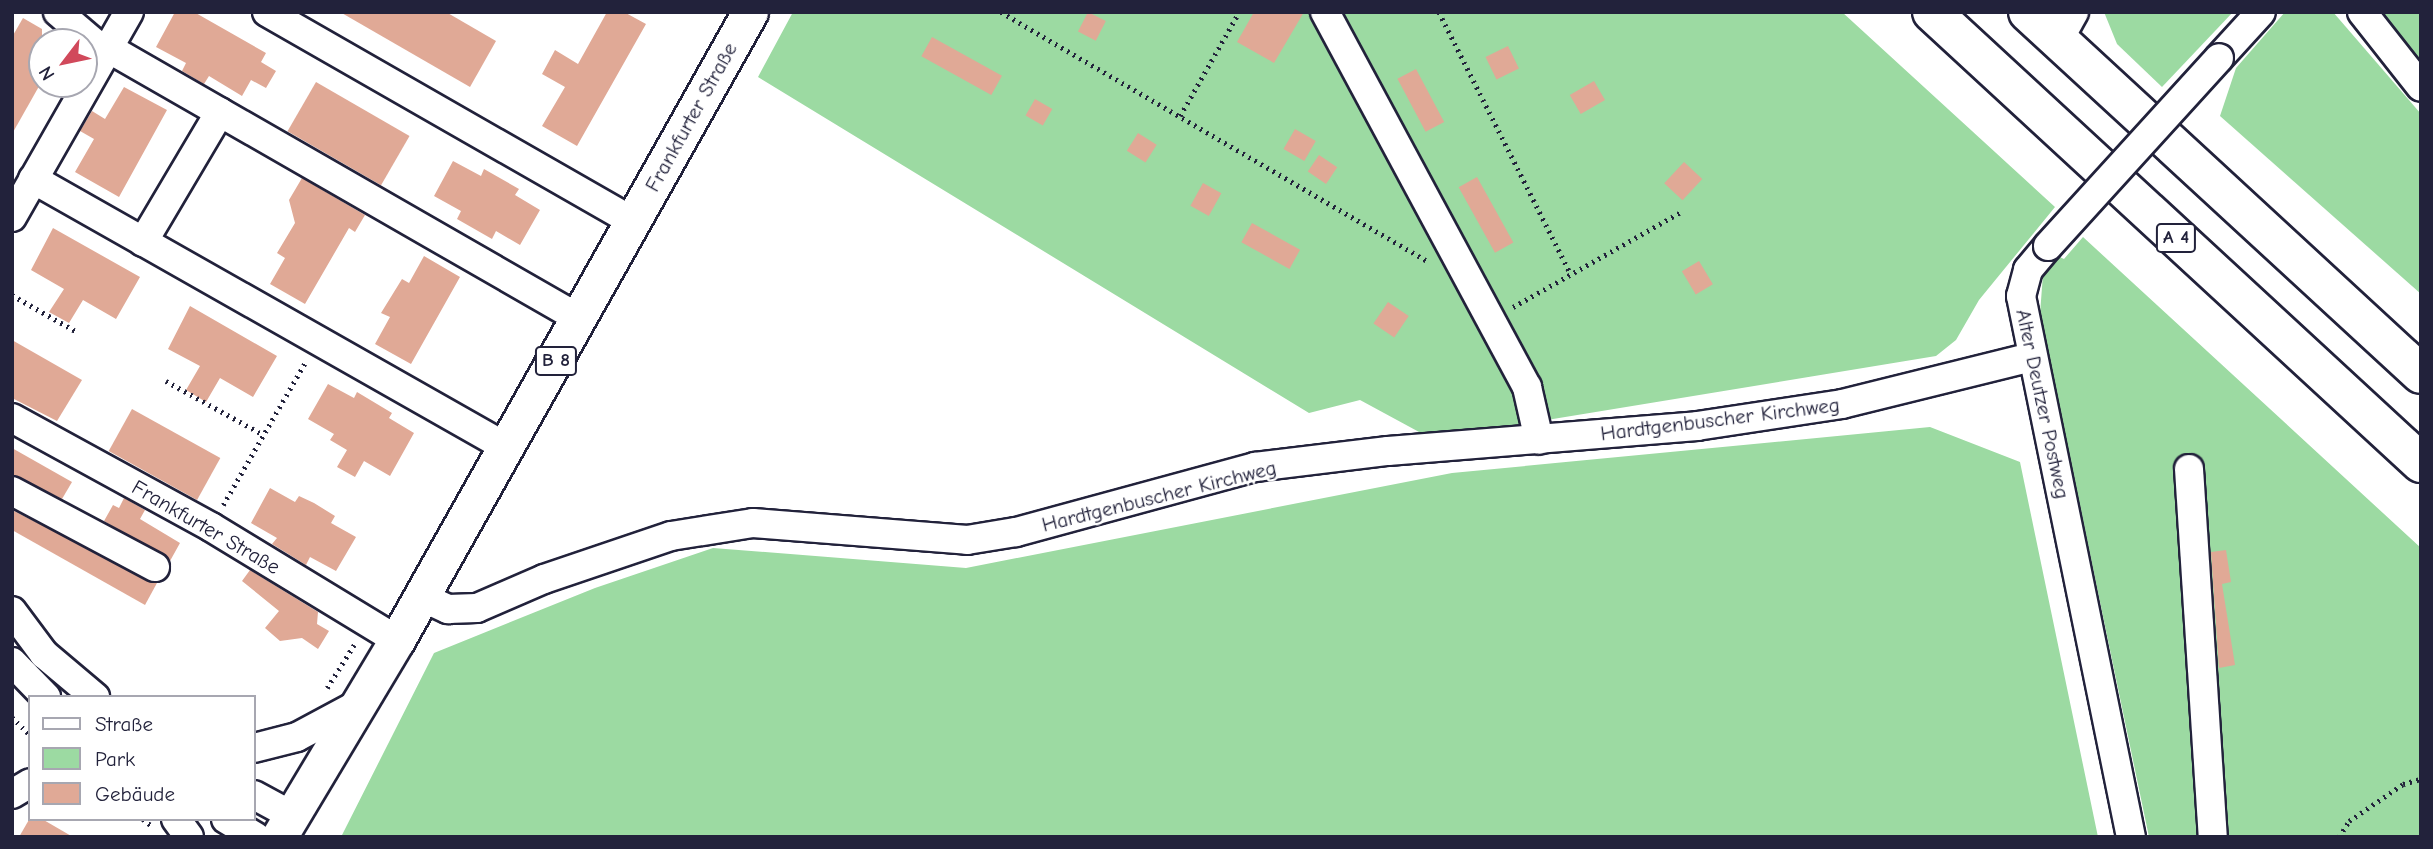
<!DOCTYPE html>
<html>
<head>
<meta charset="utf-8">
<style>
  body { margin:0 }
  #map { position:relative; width:2433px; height:849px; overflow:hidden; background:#fff; font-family:"Comic Neue",sans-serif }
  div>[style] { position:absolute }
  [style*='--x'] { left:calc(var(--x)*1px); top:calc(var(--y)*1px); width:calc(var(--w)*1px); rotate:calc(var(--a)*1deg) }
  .green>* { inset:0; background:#9cdaa2 }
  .building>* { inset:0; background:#e0a996; transform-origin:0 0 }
  .path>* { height:4.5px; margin-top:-2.25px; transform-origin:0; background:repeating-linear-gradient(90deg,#22223b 0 2px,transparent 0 7px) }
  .roads { filter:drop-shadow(2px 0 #22223b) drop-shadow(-2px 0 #22223b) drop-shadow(0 2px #22223b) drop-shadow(0 -2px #22223b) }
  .minor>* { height:28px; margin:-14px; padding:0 14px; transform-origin:14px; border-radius:14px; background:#fff }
  .major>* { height:35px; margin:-17.5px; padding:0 17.5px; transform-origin:17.5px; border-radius:17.5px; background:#fff }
  .highway>* { height:38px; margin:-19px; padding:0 19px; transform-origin:19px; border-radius:19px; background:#fff }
  .bridges { filter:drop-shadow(2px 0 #22223b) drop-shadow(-2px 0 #22223b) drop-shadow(0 2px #22223b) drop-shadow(0 -2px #22223b) }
  .minor-bridge>* { height:28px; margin:-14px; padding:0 14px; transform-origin:14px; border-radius:14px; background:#fff }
  span { translate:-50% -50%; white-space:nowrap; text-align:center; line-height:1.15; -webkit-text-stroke:5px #fff; paint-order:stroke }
  .shield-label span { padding:2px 5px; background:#fff; border:2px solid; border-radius:5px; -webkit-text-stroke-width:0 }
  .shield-label { font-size:19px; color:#22223b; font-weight:700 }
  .street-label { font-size:21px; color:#22223b }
  .frame { position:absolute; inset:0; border:14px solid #22223b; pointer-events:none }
  .legend { position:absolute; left:28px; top:695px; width:228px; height:126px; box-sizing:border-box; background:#fff; border:2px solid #a7a7b1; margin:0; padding:9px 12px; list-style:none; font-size:21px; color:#22223b }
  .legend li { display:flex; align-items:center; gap:14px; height:35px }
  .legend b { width:35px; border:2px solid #a7a7b1 }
  .north { position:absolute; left:28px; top:28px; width:70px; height:70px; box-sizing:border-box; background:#fff; border:2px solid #a7a7b1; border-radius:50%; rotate:238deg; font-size:19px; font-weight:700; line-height:28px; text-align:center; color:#22223b }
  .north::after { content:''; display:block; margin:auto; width:24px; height:32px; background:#d1495b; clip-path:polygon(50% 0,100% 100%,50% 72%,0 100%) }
</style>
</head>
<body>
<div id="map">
  <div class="green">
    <div style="clip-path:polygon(793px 12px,1842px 12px,2055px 207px,1979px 300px,1956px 340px,1936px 356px,1432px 439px,1360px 400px,1309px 413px,758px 77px)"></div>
    <div style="clip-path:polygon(2104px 12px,2233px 12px,2162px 87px,2117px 44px)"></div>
    <div style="clip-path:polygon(2285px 12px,2333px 12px,2421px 114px,2421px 294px,2220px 116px,2236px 68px)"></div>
    <div style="clip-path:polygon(2380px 12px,2421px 12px,2421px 62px,2416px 57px)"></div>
    <div style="clip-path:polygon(2083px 237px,2421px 548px,2421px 837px,2149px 837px,2040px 314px,2043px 274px,2055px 255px,2064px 259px)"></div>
    <div style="clip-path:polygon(1930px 427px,2020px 462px,2098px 837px,341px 837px,434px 653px,595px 588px,713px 548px,966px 568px,1452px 473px)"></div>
  </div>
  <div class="building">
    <div style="clip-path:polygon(175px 12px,194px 12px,266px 53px,261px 62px,276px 71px,266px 88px,251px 80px,242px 96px,209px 76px,204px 84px,182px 71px,186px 63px,156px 47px)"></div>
    <div style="clip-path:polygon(340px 12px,446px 12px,496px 41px,470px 87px)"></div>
    <div style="clip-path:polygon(607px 12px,624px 12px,646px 24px,577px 146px,542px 126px,565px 87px,542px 74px,555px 50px,578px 64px)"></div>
    <div style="left:1088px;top:12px;width:20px;height:22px;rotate:27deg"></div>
    <div style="clip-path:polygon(1254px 12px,1304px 12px,1274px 63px,1237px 42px)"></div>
    <div style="clip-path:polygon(23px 18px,42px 29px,42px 81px,12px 134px,12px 37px)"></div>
    <div style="left:932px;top:37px;width:80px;height:22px;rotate:29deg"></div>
    <div style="left:1508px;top:46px;width:25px;height:25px;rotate:64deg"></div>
    <div style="left:1416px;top:69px;width:60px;height:21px;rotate:62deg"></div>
    <div style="left:1594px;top:81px;width:22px;height:28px;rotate:60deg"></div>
    <div style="left:316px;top:82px;width:108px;height:57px;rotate:30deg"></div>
    <div style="clip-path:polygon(124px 87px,167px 110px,119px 197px,75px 172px,94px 139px,80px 131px,92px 111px,105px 119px)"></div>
    <div style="left:1035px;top:99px;width:20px;height:19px;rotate:30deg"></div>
    <div style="left:1295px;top:129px;width:24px;height:23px;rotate:30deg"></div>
    <div style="left:1138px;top:133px;width:22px;height:21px;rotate:32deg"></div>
    <div style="left:1319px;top:155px;width:22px;height:20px;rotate:34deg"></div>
    <div style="clip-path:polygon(453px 161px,481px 176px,484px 169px,519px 189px,515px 195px,540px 210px,520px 245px,496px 231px,492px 239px,457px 219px,461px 211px,434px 196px)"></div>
    <div style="left:1684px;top:162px;width:25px;height:29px;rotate:43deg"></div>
    <div style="left:1477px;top:177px;width:75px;height:21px;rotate:61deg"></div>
    <div style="clip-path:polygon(302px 178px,365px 215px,355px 232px,349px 228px,305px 304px,270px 284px,285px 258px,277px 253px,295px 223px,289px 200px)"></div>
    <div style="left:1203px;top:183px;width:21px;height:26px;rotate:29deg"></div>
    <div style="left:1252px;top:223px;width:55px;height:22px;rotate:29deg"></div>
    <div style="clip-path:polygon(53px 228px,140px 277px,116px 319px,83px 300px,69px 323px,49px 312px,64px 289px,31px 270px)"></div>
    <div style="clip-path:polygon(424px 256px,460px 277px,411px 364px,375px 344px,390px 317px,381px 313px,402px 279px,409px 283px)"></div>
    <div style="left:1699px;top:261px;width:27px;height:20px;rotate:59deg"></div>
    <div style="left:1388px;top:302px;width:25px;height:26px;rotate:34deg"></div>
    <div style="clip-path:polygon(190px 306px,277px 356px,253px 397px,220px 378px,206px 402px,186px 390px,200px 366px,168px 349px)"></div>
    <div style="clip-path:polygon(12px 340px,82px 380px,57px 421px,12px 398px)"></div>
    <div style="clip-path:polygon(328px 384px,354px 398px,357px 392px,392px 413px,389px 418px,414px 433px,390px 476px,364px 461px,355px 477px,337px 467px,347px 450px,330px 440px,334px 434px,308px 419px)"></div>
    <div style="left:132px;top:409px;width:101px;height:48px;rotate:29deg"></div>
    <div style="clip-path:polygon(12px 448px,72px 482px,62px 499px,12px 474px)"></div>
    <div style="clip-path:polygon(270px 488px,295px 502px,299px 496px,314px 503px,335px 516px,331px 523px,356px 537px,336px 571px,310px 557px,306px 565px,272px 544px,277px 538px,251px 523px)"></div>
    <div style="clip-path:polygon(124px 498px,145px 510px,140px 519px,180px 543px,170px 561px,104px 521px,113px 505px,119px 508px)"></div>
    <div style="clip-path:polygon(12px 510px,157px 583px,145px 605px,12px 530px)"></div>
    <div style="clip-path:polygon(2226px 550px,2231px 582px,2222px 584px,2235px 665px,2219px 668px,2211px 552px)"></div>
    <div style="clip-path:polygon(250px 570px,318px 612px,317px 624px,329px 631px,318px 649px,302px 638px,280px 641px,265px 628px,279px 611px,242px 581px)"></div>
    <div style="clip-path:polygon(30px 818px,42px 819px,73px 837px,19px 837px)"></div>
  </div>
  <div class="path">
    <div style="--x:1001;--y:12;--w:496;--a:30.3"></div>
    <div style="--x:1439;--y:12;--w:291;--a:63.3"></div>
    <div style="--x:1180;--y:116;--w:120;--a:-60.4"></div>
    <div style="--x:12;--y:295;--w:75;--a:29.6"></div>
    <div style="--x:1513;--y:307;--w:193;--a:-29.5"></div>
    <div style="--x:166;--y:381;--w:110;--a:28.9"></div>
    <div style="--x:223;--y:505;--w:166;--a:-60"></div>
    <div style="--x:327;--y:688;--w:51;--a:-57.9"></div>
    <div style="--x:12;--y:717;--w:25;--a:45"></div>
    <div style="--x:143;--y:819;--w:11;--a:38"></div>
    <div style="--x:2339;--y:837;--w:19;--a:-58"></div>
    <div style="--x:2349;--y:821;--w:65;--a:-34.4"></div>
    <div style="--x:2403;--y:784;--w:19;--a:-16"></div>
  </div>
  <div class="roads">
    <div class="minor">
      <div style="--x:58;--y:12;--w:63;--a:40.5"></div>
      <div style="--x:267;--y:12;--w:422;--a:29.8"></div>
      <div style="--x:1325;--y:12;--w:426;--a:61.7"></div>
      <div style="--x:1527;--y:387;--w:54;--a:77.2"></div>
      <div style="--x:2362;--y:12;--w:95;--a:51.8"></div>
      <div style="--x:2058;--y:41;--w:33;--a:-61"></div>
      <div style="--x:108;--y:48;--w:544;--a:29.86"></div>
      <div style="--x:2219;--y:58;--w:62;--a:-47.6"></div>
      <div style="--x:33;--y:179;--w:544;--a:29.54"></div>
      <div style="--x:12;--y:217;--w:236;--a:-60.3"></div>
      <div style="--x:143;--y:242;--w:151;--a:-59.4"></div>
      <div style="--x:2048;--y:246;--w:31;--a:130"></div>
      <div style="--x:2028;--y:270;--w:27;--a:105"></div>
      <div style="--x:2021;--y:296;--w:552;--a:78.51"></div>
      <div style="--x:12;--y:418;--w:227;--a:28.7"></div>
      <div style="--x:211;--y:527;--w:218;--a:31.3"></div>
      <div style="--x:2189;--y:469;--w:369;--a:86.3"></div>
      <div style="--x:12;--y:491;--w:162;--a:28"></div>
      <div style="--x:422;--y:597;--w:29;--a:25"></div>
      <div style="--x:448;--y:609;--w:29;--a:-2"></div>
      <div style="--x:477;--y:608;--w:73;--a:-23.4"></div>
      <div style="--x:544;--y:579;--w:134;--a:-18.7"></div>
      <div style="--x:671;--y:536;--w:83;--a:-9"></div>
      <div style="--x:753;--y:523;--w:215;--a:4.5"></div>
      <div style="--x:967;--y:540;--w:50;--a:-9.3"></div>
      <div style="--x:1016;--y:532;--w:248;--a:-15.2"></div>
      <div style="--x:1255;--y:467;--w:134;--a:-6.9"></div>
      <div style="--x:1388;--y:451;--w:310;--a:-4.6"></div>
      <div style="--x:1697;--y:426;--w:147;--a:-8.6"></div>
      <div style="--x:1842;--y:404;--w:196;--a:-13.9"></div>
      <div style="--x:12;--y:611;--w:54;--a:53.3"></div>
      <div style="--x:44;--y:654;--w:67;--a:40.1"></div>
      <div style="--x:12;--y:662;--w:49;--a:45.8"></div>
      <div style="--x:254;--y:748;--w:44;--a:-14.3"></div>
      <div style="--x:297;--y:737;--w:66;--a:-28.1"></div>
      <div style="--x:12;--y:794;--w:21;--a:-31"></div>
      <div style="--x:254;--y:795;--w:42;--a:28.4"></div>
      <div style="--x:176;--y:819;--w:22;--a:54"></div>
      <div style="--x:226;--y:819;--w:35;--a:31"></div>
    </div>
    <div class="major">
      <div style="--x:279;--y:837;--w:230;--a:-59.1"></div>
      <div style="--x:397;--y:640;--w:720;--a:-60.66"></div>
    </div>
    <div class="highway">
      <div style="--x:1932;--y:12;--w:665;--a:42.69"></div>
      <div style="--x:2028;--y:12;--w:534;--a:42.65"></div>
    </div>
  </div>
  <div class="bridges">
    <div class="minor-bridge">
      <div style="--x:2048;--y:246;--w:254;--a:-47.7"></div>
    </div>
  </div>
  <div class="shield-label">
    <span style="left:2176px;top:238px">A 4</span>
    <span style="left:556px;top:361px">B 8</span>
  </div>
  <div class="street-label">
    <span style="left:691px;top:117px;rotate:-61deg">Frankfurter Straße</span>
    <span style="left:2043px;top:404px;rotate:78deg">Alter Deutzer Postweg</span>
    <span style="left:1720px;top:419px;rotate:-7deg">Hardtgenbuscher Kirchweg</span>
    <span style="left:1159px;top:496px;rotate:-14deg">Hardtgenbuscher Kirchweg</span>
    <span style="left:206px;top:527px;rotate:30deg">Frankfurter Straße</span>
  </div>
  <div class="frame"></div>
  <ul class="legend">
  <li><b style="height:9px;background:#fff"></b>Straße</li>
  <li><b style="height:19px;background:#9cdaa2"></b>Park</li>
  <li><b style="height:19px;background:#e0a996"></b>Gebäude</li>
  </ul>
  <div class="north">N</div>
</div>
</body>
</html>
